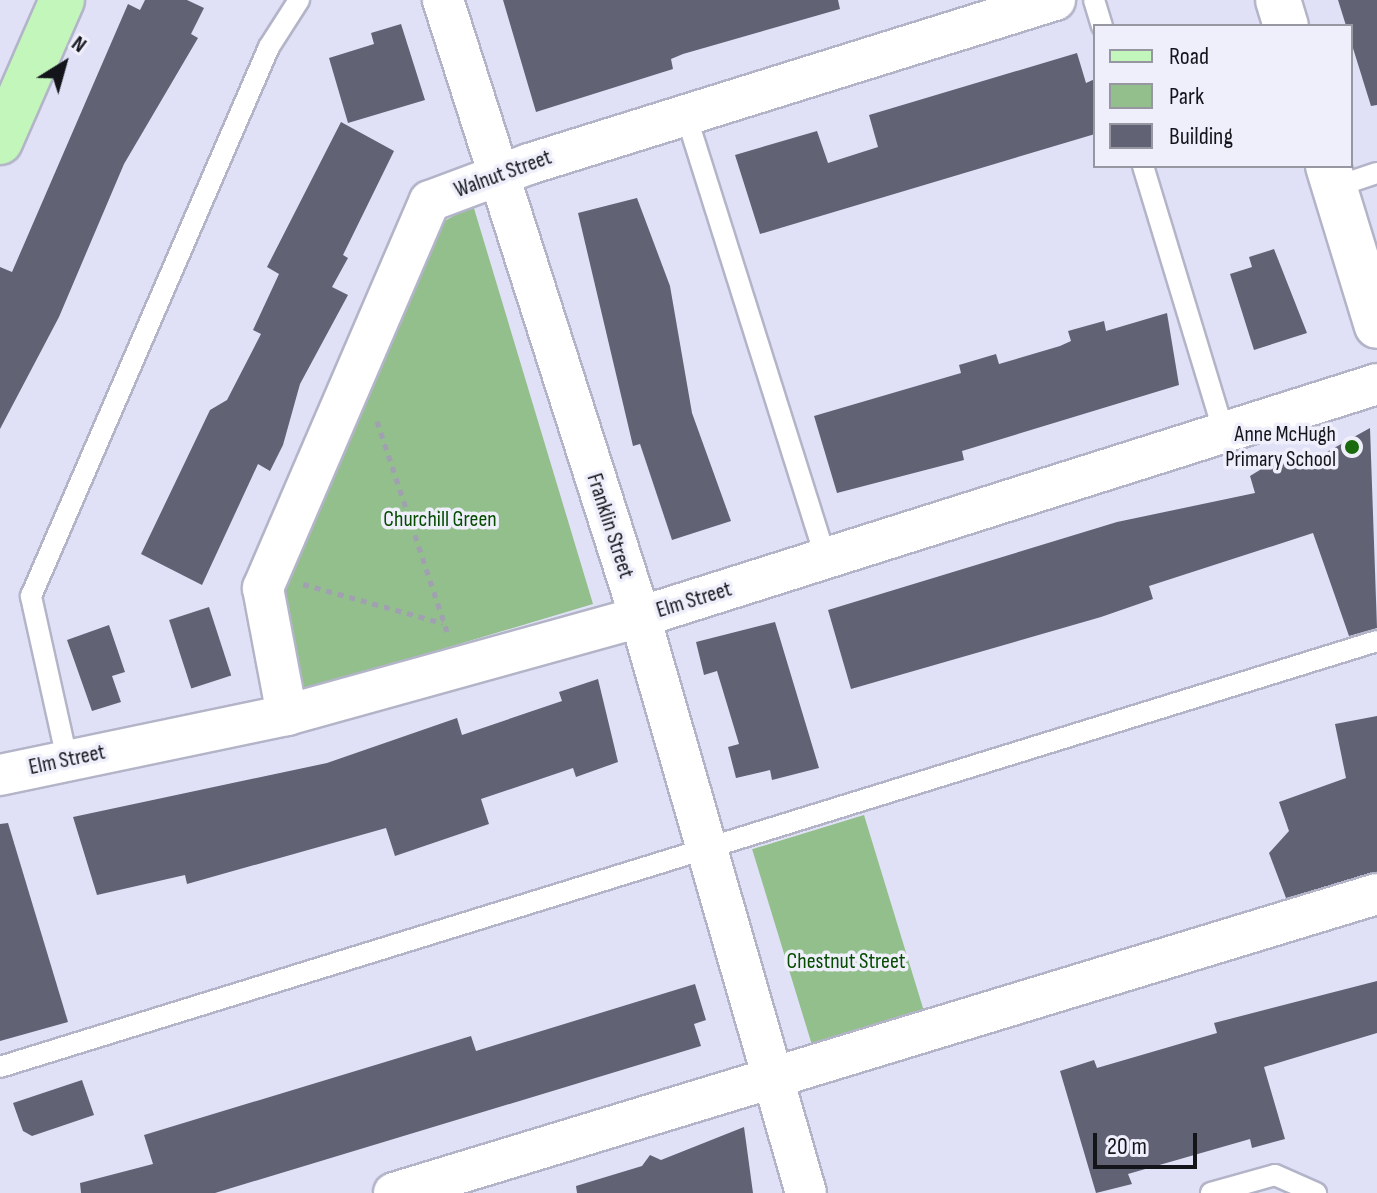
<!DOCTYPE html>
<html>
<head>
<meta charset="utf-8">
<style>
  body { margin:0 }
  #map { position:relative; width:1377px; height:1193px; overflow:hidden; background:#e0e1f6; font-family:"Sofia Sans Condensed",sans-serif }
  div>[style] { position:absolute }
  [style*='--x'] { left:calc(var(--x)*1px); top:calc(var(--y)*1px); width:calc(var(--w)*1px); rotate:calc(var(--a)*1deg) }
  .green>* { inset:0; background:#92bf8c; transform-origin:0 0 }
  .building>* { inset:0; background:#626275; transform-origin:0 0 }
  .path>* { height:5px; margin-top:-2.5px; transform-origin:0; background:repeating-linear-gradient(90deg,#a0a0b1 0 6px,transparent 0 12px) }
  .roads { filter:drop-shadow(2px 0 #b3b4c8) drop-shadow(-2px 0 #b3b4c8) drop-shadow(0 2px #b3b4c8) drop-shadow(0 -2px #b3b4c8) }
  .lane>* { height:20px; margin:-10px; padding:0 10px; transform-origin:10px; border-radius:10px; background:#fff }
  .street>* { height:40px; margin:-20px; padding:0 20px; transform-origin:20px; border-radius:20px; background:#fff }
  .secondary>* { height:44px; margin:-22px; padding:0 22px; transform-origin:22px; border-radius:22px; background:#fff }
  .primary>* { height:44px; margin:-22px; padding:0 22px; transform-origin:22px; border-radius:22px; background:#c2f6bb }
  .dots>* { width:22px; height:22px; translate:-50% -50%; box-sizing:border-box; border:4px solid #efeffc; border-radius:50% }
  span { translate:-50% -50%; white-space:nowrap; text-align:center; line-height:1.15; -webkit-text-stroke:7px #efeffc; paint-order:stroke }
  .street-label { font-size:22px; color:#14141b }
  .poi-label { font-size:22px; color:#14141b }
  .right { translate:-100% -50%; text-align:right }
  .park-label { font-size:22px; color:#064b00 }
  .legend { position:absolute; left:1093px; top:24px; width:260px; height:144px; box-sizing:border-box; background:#efeffc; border:2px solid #9797a2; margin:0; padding:10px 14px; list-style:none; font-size:24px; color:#14141b }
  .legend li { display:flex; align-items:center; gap:16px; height:40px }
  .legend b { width:40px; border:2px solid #9797a2 }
  .north { position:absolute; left:24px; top:24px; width:80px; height:80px; -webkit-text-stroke:6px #efeffc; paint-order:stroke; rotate:37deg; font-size:22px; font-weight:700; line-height:32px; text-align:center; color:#14141b }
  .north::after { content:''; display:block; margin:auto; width:28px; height:36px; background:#14141b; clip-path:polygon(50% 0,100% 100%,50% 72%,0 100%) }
  .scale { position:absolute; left:1093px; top:1133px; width:104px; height:36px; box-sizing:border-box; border:4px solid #14141b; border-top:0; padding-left:10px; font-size:24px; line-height:28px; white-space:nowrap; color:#14141b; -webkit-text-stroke:6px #efeffc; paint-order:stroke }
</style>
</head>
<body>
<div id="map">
  <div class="green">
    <div style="clip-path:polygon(473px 205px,593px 604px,302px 691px,281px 599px,288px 562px,441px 223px)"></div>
    <div style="left:864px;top:815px;width:203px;height:117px;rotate:73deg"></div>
  </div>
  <div class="building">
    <div style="clip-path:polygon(145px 0,187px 0,204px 8px,191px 34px,198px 38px,124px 164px,59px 317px,0 429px,0 267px,12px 272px,128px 4px,140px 10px)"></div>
    <div style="clip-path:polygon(503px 0,838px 0,840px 9px,683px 54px,671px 59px,673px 69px,536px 112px)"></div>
    <div style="clip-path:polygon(1338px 0,1377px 0,1377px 105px,1371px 106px)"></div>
    <div style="clip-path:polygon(401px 24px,425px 100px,348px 123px,329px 58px,374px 44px,371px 33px)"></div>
    <div style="clip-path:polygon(1077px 53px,1086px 83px,1095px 79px,1095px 134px,760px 234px,735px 155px,817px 131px,828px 163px,878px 147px,869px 115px)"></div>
    <div style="clip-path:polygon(341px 122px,394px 151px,343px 255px,348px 258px,332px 287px,348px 295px,300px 384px,283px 445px,270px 471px,258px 464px,202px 585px,141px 554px,210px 410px,227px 400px,261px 334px,253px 330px,279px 274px,267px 267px)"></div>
    <div style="clip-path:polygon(637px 198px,670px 286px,692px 413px,731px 521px,672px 540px,640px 444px,633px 446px,578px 213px)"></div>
    <div style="clip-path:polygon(1274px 249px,1307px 333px,1254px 350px,1230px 274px,1252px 267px,1249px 257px)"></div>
    <div style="clip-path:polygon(1167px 313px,1179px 385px,962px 451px,964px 460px,837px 493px,814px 416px,961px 373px,959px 365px,996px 354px,999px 364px,1060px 346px,1071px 341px,1068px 331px,1104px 321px,1106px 331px)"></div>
    <div style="clip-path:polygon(1370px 428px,1377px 628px,1349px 636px,1313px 533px,1149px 586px,1153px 599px,1101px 617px,851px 689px,828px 610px,1117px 522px,1255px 493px,1250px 476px,1268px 465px,1316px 458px)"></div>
    <div style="left:209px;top:607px;width:72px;height:42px;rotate:72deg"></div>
    <div style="clip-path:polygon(775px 622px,819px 768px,772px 780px,770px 770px,736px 778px,728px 747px,739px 744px,717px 671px,704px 675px,696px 642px)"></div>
    <div style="clip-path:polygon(109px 625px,125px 672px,112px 676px,121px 702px,92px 711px,67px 640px)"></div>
    <div style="clip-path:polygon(598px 679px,618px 762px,576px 777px,573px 768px,481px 799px,489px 824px,395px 856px,386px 828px,187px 884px,185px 875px,97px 895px,73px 817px,327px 763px,457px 718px,462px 735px,562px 701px,559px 692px)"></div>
    <div style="clip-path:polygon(1377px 716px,1377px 872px,1286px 898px,1269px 853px,1289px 831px,1279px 802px,1346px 778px,1335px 724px)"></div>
    <div style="clip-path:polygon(8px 823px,68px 1022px,0 1041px,0 824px)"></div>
    <div style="clip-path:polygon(1377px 981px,1377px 1033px,1264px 1067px,1285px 1139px,1252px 1148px,1250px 1139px,1128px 1174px,1132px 1184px,1096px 1193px,1060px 1071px,1094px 1060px,1097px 1068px,1217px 1033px,1214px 1023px)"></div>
    <div style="clip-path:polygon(695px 984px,706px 1020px,694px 1024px,701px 1046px,215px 1193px,81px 1193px,80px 1183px,153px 1164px,144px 1135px,471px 1036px,476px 1051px)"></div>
    <div style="clip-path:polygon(82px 1080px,94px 1115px,32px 1136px,23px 1131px,13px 1103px)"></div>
    <div style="clip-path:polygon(744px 1127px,753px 1193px,577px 1193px,576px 1186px,642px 1166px,650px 1155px,661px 1160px)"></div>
  </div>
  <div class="path">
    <div style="--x:377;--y:421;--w:222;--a:71.6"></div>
    <div style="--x:303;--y:584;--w:145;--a:15.6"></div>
  </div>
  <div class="roads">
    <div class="lane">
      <div style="--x:1094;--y:0;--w:27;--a:73"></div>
      <div style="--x:686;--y:115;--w:466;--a:72.5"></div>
      <div style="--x:1143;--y:166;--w:278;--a:73.1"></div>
      <div style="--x:1335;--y:187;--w:44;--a:-18.4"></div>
      <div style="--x:67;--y:759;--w:167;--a:-102.5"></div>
      <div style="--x:31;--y:596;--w:598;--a:-66.56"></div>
      <div style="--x:269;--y:47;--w:56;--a:-57.4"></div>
      <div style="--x:0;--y:1067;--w:1441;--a:-17.19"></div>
      <div style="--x:1211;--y:1193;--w:66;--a:-15.7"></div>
      <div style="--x:1275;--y:1175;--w:45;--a:23.7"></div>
    </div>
    <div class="street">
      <div style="--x:443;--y:0;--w:648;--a:72.29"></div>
      <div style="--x:640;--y:617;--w:599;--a:73.92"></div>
      <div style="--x:287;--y:715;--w:129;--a:-100.7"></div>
      <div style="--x:263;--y:588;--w:421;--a:-66.7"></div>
      <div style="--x:430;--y:201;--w:106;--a:-20.5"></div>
      <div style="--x:529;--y:164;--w:551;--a:-17.32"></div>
      <div style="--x:0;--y:775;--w:293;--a:-11.8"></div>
      <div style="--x:287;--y:715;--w:366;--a:-15.5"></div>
      <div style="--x:640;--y:617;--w:773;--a:-17.54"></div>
      <div style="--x:394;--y:1193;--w:1027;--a:-16.92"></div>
    </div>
    <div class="secondary">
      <div style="--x:1278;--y:0;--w:27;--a:73"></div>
      <div style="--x:1328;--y:166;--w:167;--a:73"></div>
    </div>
    <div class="primary">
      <div style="--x:0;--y:142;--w:155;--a:-66.4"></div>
    </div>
  </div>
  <div class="dots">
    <div style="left:1352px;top:447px;background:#196a0d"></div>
  </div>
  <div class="street-label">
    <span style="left:503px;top:174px;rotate:-20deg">Walnut Street</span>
    <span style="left:610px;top:526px;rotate:72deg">Franklin Street</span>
    <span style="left:694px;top:600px;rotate:-17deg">Elm Street</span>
    <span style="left:67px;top:760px;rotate:-12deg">Elm Street</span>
  </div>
  <div class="poi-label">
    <span class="right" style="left:1336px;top:447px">Anne McHugh<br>Primary School</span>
  </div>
  <div class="park-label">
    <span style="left:440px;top:520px">Churchill Green</span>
    <span style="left:846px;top:962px">Chestnut Street</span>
  </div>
  <ul class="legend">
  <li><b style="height:10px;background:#c2f6bb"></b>Road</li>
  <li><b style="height:22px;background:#92bf8c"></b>Park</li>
  <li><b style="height:22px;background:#626275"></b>Building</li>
  </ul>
  <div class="north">N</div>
  <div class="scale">20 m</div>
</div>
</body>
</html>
